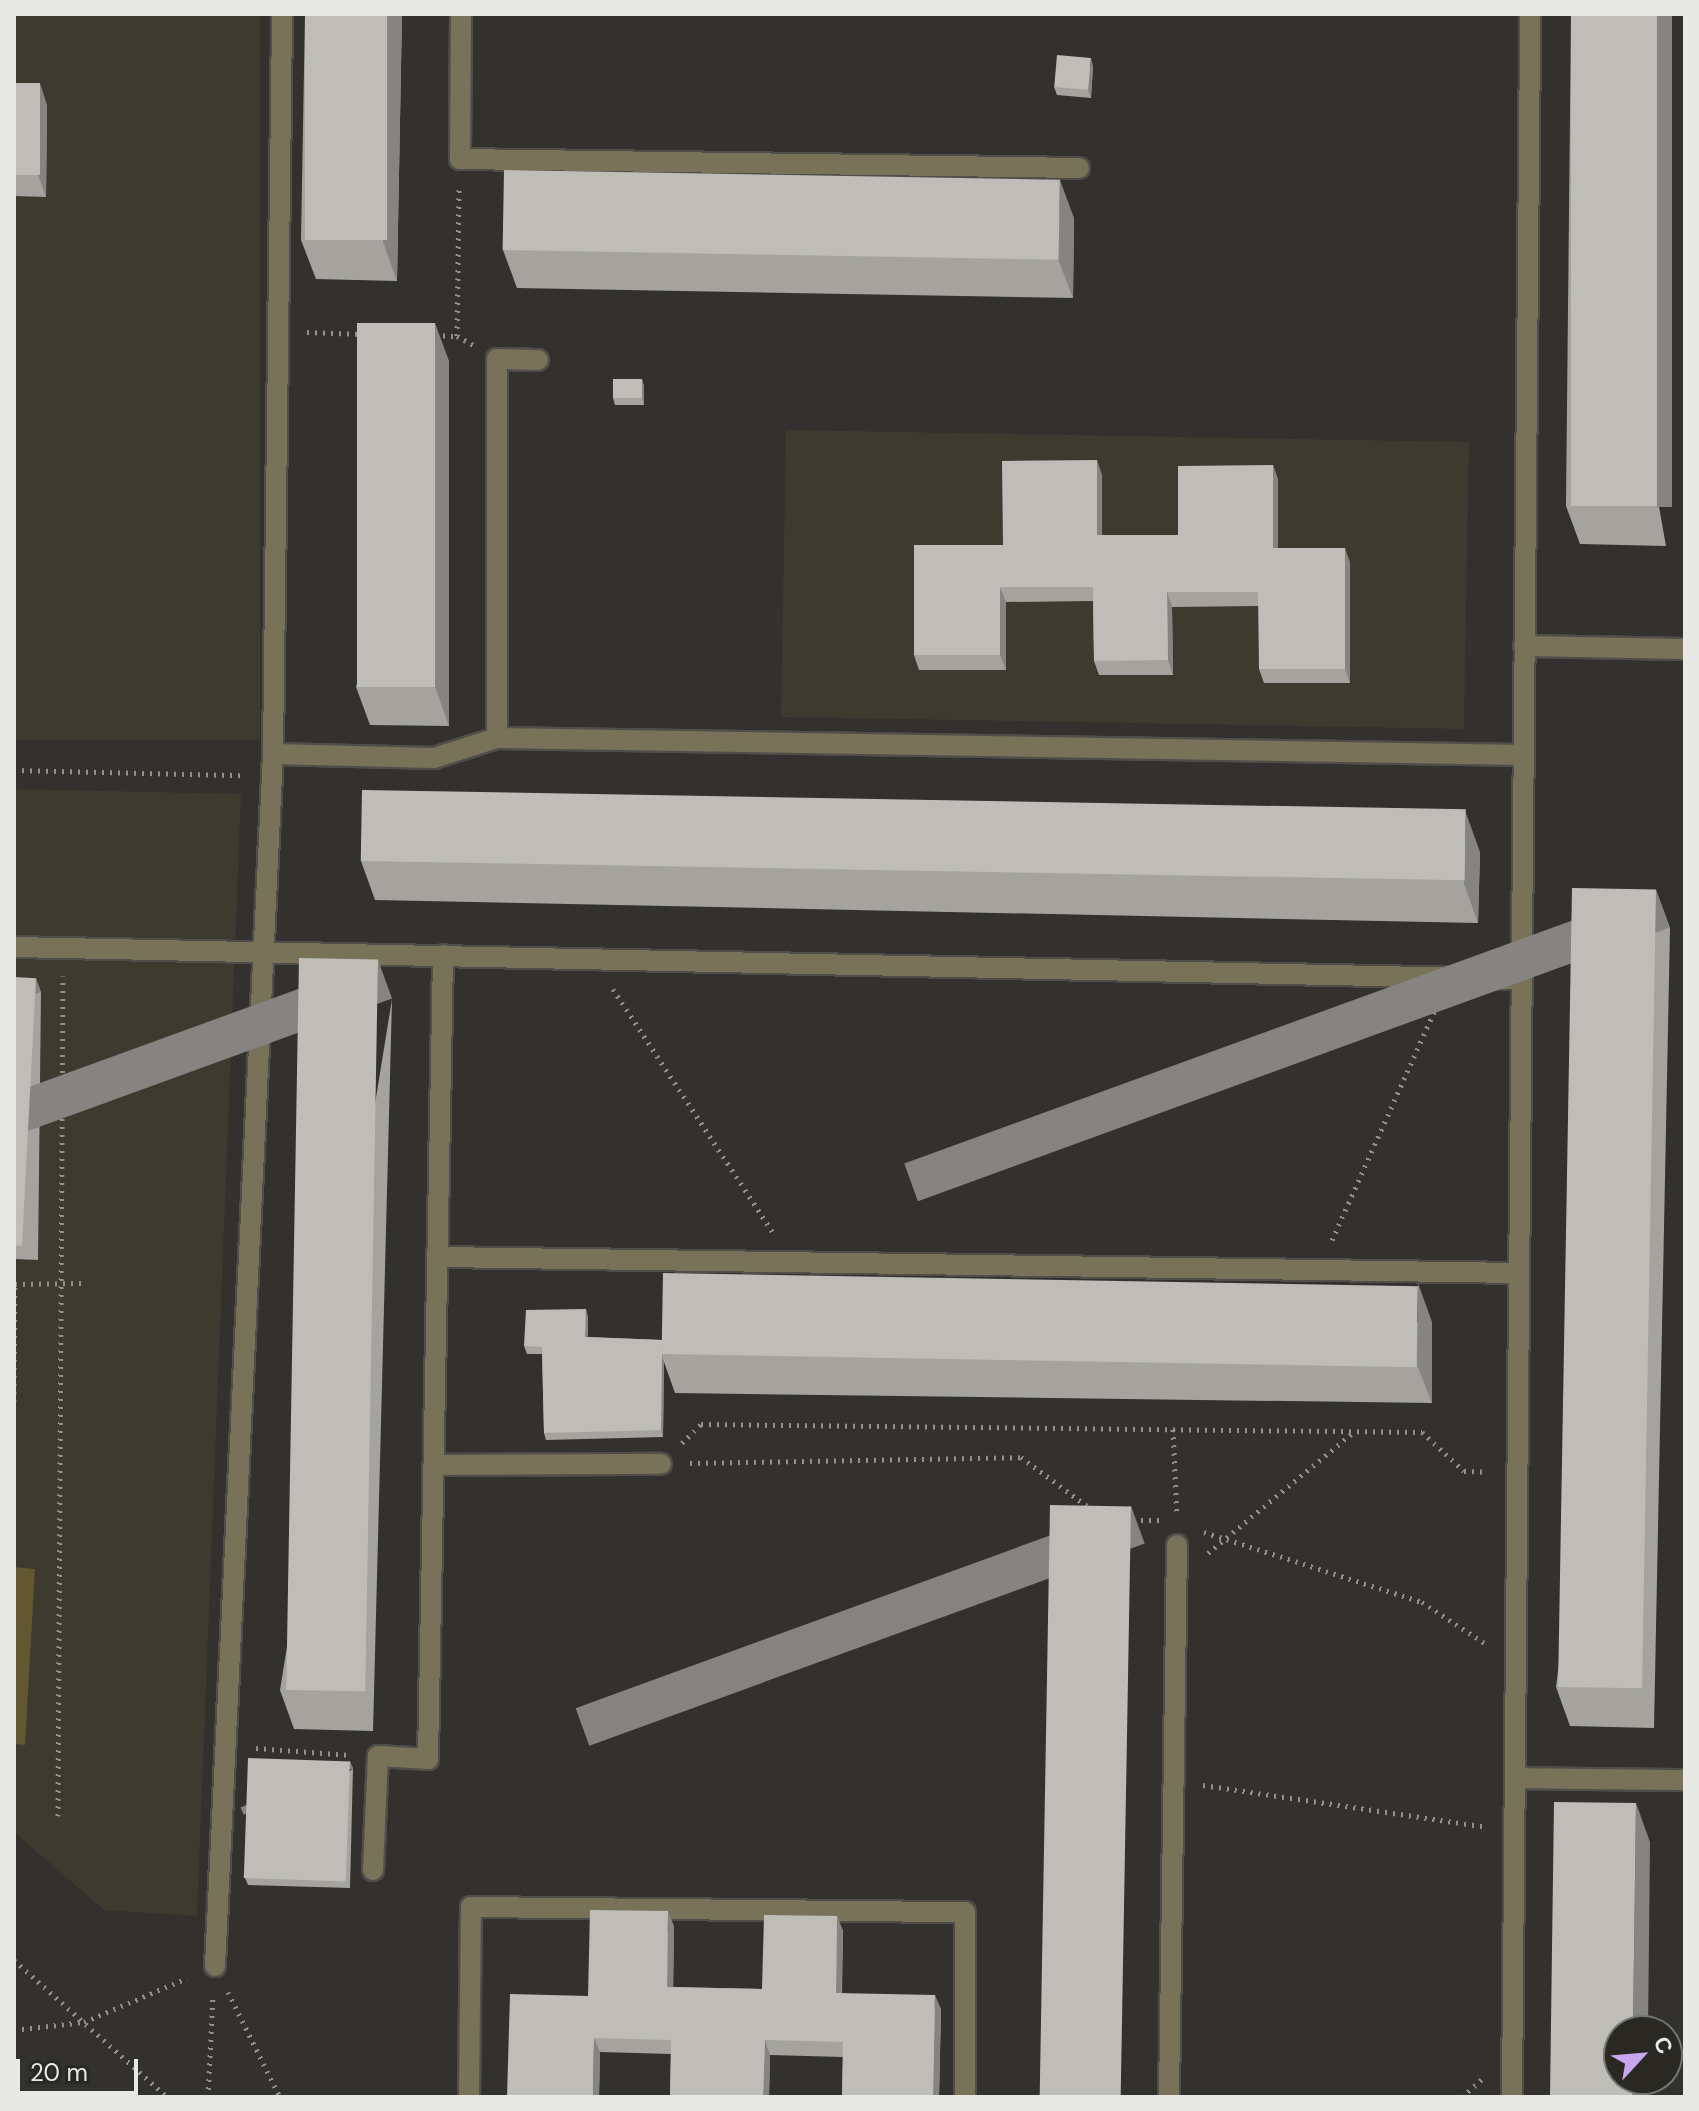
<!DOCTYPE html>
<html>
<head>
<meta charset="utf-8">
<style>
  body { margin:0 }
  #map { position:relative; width:1699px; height:2111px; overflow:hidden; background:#33312d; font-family:"DM Sans",sans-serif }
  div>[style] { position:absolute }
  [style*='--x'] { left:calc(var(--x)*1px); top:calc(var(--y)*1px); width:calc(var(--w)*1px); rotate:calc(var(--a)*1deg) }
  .built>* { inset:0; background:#3d3a2f; transform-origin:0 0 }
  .green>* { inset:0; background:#625730 }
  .path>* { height:5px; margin-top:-2.5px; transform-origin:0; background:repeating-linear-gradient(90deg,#91908c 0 2px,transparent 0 8px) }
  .roads { filter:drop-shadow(2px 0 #504e4a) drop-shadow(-2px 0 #504e4a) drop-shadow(0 2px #504e4a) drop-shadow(0 -2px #504e4a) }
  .minor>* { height:20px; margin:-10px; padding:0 10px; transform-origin:10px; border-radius:10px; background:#787259 }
  .wall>* { inset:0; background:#a4a39d }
  .shaded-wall>* { inset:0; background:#868480; transform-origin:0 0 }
  .building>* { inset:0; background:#bfbdb7; transform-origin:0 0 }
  span { translate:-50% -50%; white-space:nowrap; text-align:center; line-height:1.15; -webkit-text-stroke:8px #292823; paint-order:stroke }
  .frame { position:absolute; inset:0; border:16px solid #e8e8e4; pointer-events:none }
  .north { position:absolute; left:1603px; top:2015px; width:80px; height:80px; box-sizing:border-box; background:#292823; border:2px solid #757570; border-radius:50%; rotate:64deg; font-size:22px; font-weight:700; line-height:32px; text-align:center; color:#e8e8e4 }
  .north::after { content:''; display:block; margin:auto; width:28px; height:36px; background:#c7a6ef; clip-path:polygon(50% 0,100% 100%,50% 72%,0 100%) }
  .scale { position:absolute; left:16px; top:2059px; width:122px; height:36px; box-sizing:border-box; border:4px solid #e8e8e4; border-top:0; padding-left:10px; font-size:24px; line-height:28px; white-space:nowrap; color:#e8e8e4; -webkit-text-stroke:6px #292823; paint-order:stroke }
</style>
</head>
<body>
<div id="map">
  <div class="built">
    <div style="left:14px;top:14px;width:246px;height:726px"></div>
    <div style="left:786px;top:430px;width:683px;height:287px;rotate:1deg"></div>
    <div style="clip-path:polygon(14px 789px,241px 794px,197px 1916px,104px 1910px,14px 1832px)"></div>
  </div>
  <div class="green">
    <div style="clip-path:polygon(14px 1567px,35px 1569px,25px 1745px,14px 1744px)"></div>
  </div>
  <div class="path">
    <div style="--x:307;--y:332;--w:54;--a:2.1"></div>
    <div style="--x:435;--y:335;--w:22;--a:3"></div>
    <div style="--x:457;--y:336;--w:149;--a:-89.2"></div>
    <div style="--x:457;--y:336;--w:18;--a:29"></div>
    <div style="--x:14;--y:770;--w:227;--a:1.3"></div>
    <div style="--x:613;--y:989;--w:290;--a:56.7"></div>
    <div style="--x:1332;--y:1240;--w:254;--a:-65.9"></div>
    <div style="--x:15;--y:1284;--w:67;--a:-0.9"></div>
    <div style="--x:14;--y:1401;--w:117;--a:-89.5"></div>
    <div style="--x:1173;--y:1429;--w:87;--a:87.4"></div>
    <div style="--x:682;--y:1443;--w:27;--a:-45"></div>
    <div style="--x:701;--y:1424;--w:721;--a:0.64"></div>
    <div style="--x:1422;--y:1432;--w:57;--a:42.9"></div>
    <div style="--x:1464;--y:1471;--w:24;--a:2"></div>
    <div style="--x:690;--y:1463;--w:331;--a:-1"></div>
    <div style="--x:1021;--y:1457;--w:87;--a:36.6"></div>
    <div style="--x:1133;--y:1520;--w:26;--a:0"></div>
    <div style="--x:1204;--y:1532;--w:229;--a:17.8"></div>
    <div style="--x:1422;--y:1602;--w:77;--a:33.3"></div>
    <div style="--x:1208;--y:1553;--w:190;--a:-39.7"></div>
    <div style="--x:256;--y:1748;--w:94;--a:4.3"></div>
    <div style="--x:1203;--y:1785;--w:286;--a:8.4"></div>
    <div style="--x:58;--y:1816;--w:840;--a:-89.66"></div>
    <div style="--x:14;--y:1960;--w:205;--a:41.8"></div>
    <div style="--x:228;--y:1992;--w:117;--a:63.7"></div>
    <div style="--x:14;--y:2030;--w:70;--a:-6.5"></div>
    <div style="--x:84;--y:2022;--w:112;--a:-23.1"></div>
    <div style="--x:208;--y:2097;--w:102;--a:-87.2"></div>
    <div style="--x:1462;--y:2097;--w:27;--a:-42"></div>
  </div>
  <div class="roads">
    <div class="minor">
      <div style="--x:461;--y:14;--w:145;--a:90.4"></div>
      <div style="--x:460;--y:159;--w:619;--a:0.83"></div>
      <div style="--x:1524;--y:646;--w:161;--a:1.1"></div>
      <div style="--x:497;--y:738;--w:379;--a:-90"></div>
      <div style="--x:497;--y:359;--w:41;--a:1.4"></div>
      <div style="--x:273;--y:754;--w:161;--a:1.4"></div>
      <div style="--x:434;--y:758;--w:66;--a:-17.6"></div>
      <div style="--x:497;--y:738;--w:1026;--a:0.95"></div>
      <div style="--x:14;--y:947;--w:1506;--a:1.22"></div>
      <div style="--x:440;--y:1257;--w:1079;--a:0.85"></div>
      <div style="--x:435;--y:1465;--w:226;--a:-0.3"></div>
      <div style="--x:1515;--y:1778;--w:170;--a:0.7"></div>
      <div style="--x:373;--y:1870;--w:114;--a:-87.5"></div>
      <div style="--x:378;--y:1756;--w:50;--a:3.4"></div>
      <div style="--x:428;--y:1759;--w:804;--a:-88.93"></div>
      <div style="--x:215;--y:1966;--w:1213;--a:-87.26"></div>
      <div style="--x:273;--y:754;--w:740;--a:-89.3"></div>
      <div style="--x:469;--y:2097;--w:190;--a:-89.4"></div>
      <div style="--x:471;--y:1907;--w:494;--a:0.6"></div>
      <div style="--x:965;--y:1912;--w:185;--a:90"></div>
      <div style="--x:1169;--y:2097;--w:552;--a:-89.17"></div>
      <div style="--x:1512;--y:2097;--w:2083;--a:-89.5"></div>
    </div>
  </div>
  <div class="wall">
    <div style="clip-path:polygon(305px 14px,402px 14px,397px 281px,316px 279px,301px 240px)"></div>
    <div style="clip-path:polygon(1571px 14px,1666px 546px,1580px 544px,1566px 506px)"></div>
    <div style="clip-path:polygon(1093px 66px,1091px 98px,1057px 95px,1054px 87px)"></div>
    <div style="clip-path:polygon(14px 83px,47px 105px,46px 197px,14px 196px)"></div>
    <div style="clip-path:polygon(1074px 218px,1073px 298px,517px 288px,503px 250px)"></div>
    <div style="clip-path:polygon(449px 361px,449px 726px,370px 725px,356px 687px)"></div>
    <div style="clip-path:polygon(642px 379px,644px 387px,644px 405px,615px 405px,613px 398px)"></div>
    <div style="clip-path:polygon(1273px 465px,1278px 480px,1278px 548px,1350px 562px,1350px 683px,1264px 683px,1259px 669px,1259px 606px,1172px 607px,1173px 675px,1099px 675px,1094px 661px,1093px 601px,1006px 602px,1006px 670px,919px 670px,914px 655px,1003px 545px,1102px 475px,1102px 535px,1178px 535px)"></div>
    <div style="clip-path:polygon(1480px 852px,1478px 923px,375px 900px,361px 861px)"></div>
    <div style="clip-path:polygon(1656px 890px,1670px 928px,1654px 1728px,1570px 1726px,1556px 1687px)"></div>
    <div style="clip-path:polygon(14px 977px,41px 992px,38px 1260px,14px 1259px)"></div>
    <div style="clip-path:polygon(392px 999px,373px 1731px,294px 1729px,280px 1690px)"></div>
    <div style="clip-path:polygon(588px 1316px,588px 1337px,662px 1340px,1432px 1322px,1432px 1403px,675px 1393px,664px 1362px,663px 1437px,546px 1440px,544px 1433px,542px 1354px,527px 1354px,524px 1346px)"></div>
    <div style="clip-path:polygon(353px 1768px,350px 1888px,248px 1885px,245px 1878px)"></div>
    <div style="clip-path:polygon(837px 1916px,843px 1931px,842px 1993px,941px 2009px,939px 2097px,842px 2097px,843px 2057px,770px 2055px,769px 2097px,670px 2097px,671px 2054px,600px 2052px,599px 2097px,588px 1996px,674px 1926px,673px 1987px,762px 1989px)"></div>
  </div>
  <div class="shaded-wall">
    <div style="clip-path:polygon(387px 14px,402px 14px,397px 281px,383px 242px)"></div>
    <div style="left:1657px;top:14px;width:15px;height:493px"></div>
    <div style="clip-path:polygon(1091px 58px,1093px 66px,1091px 98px,1088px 90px)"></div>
    <div style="clip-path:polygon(40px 83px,47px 105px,46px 197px,38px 175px)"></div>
    <div style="clip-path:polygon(1060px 180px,1074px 218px,1073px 298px,1058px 259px)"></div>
    <div style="clip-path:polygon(435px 323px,449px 361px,449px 726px,435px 687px)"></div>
    <div style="clip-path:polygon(642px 379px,644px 387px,644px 405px,642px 398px)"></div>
    <div style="clip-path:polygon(1097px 460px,1102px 475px,1102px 549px,1097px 535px)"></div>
    <div style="clip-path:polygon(1273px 465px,1278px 480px,1278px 562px,1273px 548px)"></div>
    <div style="clip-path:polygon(1345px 548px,1350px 562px,1350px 683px,1345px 669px)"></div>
    <div style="clip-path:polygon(1000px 587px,1006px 602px,1006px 670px,1000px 655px)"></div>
    <div style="clip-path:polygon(1167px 592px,1172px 607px,1173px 675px,1168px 660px)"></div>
    <div style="clip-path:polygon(1466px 813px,1480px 852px,1478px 923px,1464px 884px)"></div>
    <div style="left:1656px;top:890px;width:40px;height:800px;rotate:70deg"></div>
    <div style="left:378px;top:960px;width:41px;height:732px;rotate:70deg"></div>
    <div style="left:36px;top:978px;width:15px;height:267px;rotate:70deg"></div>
    <div style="clip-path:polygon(1418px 1283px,1432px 1322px,1432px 1403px,1417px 1365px)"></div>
    <div style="clip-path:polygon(586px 1309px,588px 1316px,588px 1345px,585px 1337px)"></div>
    <div style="clip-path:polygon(662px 1355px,664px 1362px,663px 1437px,661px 1430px)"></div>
    <div style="left:1131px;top:1506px;width:40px;height:591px;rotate:70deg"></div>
    <div style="left:350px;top:1761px;width:8px;height:119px;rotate:67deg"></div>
    <div style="clip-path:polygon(1636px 1803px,1650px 1842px,1648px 2031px,1633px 2031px)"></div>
    <div style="clip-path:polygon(668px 1911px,674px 1926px,673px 2002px,667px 1987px)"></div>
    <div style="clip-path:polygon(837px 1916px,843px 1931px,841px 2007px,836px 1993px)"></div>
    <div style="clip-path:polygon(935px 1995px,941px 2009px,939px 2097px,933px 2097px)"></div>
    <div style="clip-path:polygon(594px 2038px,600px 2052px,599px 2097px,593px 2097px)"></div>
    <div style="clip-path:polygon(765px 2040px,770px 2055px,769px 2097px,763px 2097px)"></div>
    <div style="left:1632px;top:2079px;width:15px;height:18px"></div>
  </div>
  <div class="building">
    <div style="left:305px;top:14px;width:82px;height:226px"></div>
    <div style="left:1571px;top:14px;width:86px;height:492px"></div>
    <div style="left:1057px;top:55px;width:34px;height:32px;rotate:5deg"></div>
    <div style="left:14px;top:83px;width:26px;height:92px"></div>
    <div style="left:504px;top:170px;width:556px;height:80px;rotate:1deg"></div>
    <div style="left:357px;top:323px;width:78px;height:364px"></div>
    <div style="left:613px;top:379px;width:29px;height:19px"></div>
    <div style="clip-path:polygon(1097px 460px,1097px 535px,1178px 535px,1178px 466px,1273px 465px,1273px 548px,1345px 548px,1345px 669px,1259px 669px,1258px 592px,1167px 592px,1168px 660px,1094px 661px,1093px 587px,1000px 587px,1000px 655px,914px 655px,914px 545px,1003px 545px,1002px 461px)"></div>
    <div style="left:362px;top:790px;width:1104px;height:71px;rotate:1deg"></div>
    <div style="left:1572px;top:888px;width:84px;height:799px;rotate:1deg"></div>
    <div style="left:299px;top:958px;width:79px;height:732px;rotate:1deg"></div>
    <div style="left:14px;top:977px;width:22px;height:268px;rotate:3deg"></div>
    <div style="left:663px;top:1273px;width:755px;height:81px;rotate:1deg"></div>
    <div style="clip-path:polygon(586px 1309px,585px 1337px,662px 1340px,661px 1430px,544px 1433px,542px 1347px,524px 1346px,526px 1310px)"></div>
    <div style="left:1050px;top:1505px;width:81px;height:592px;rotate:1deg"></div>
    <div style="left:248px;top:1758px;width:102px;height:120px;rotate:2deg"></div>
    <div style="clip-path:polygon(1554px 1802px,1636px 1803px,1633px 2031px,1619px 2031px,1619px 2079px,1632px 2079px,1632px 2097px,1550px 2097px)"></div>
    <div style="clip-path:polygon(590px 1910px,668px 1911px,667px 1987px,762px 1989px,764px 1915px,837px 1916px,836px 1993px,935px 1995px,933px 2097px,842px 2097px,843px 2042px,765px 2040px,763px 2097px,670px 2097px,671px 2040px,594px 2038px,593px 2097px,507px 2097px,510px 1994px,588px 1996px)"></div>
  </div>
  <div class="frame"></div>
  <div class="north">С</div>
  <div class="scale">20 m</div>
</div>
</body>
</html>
